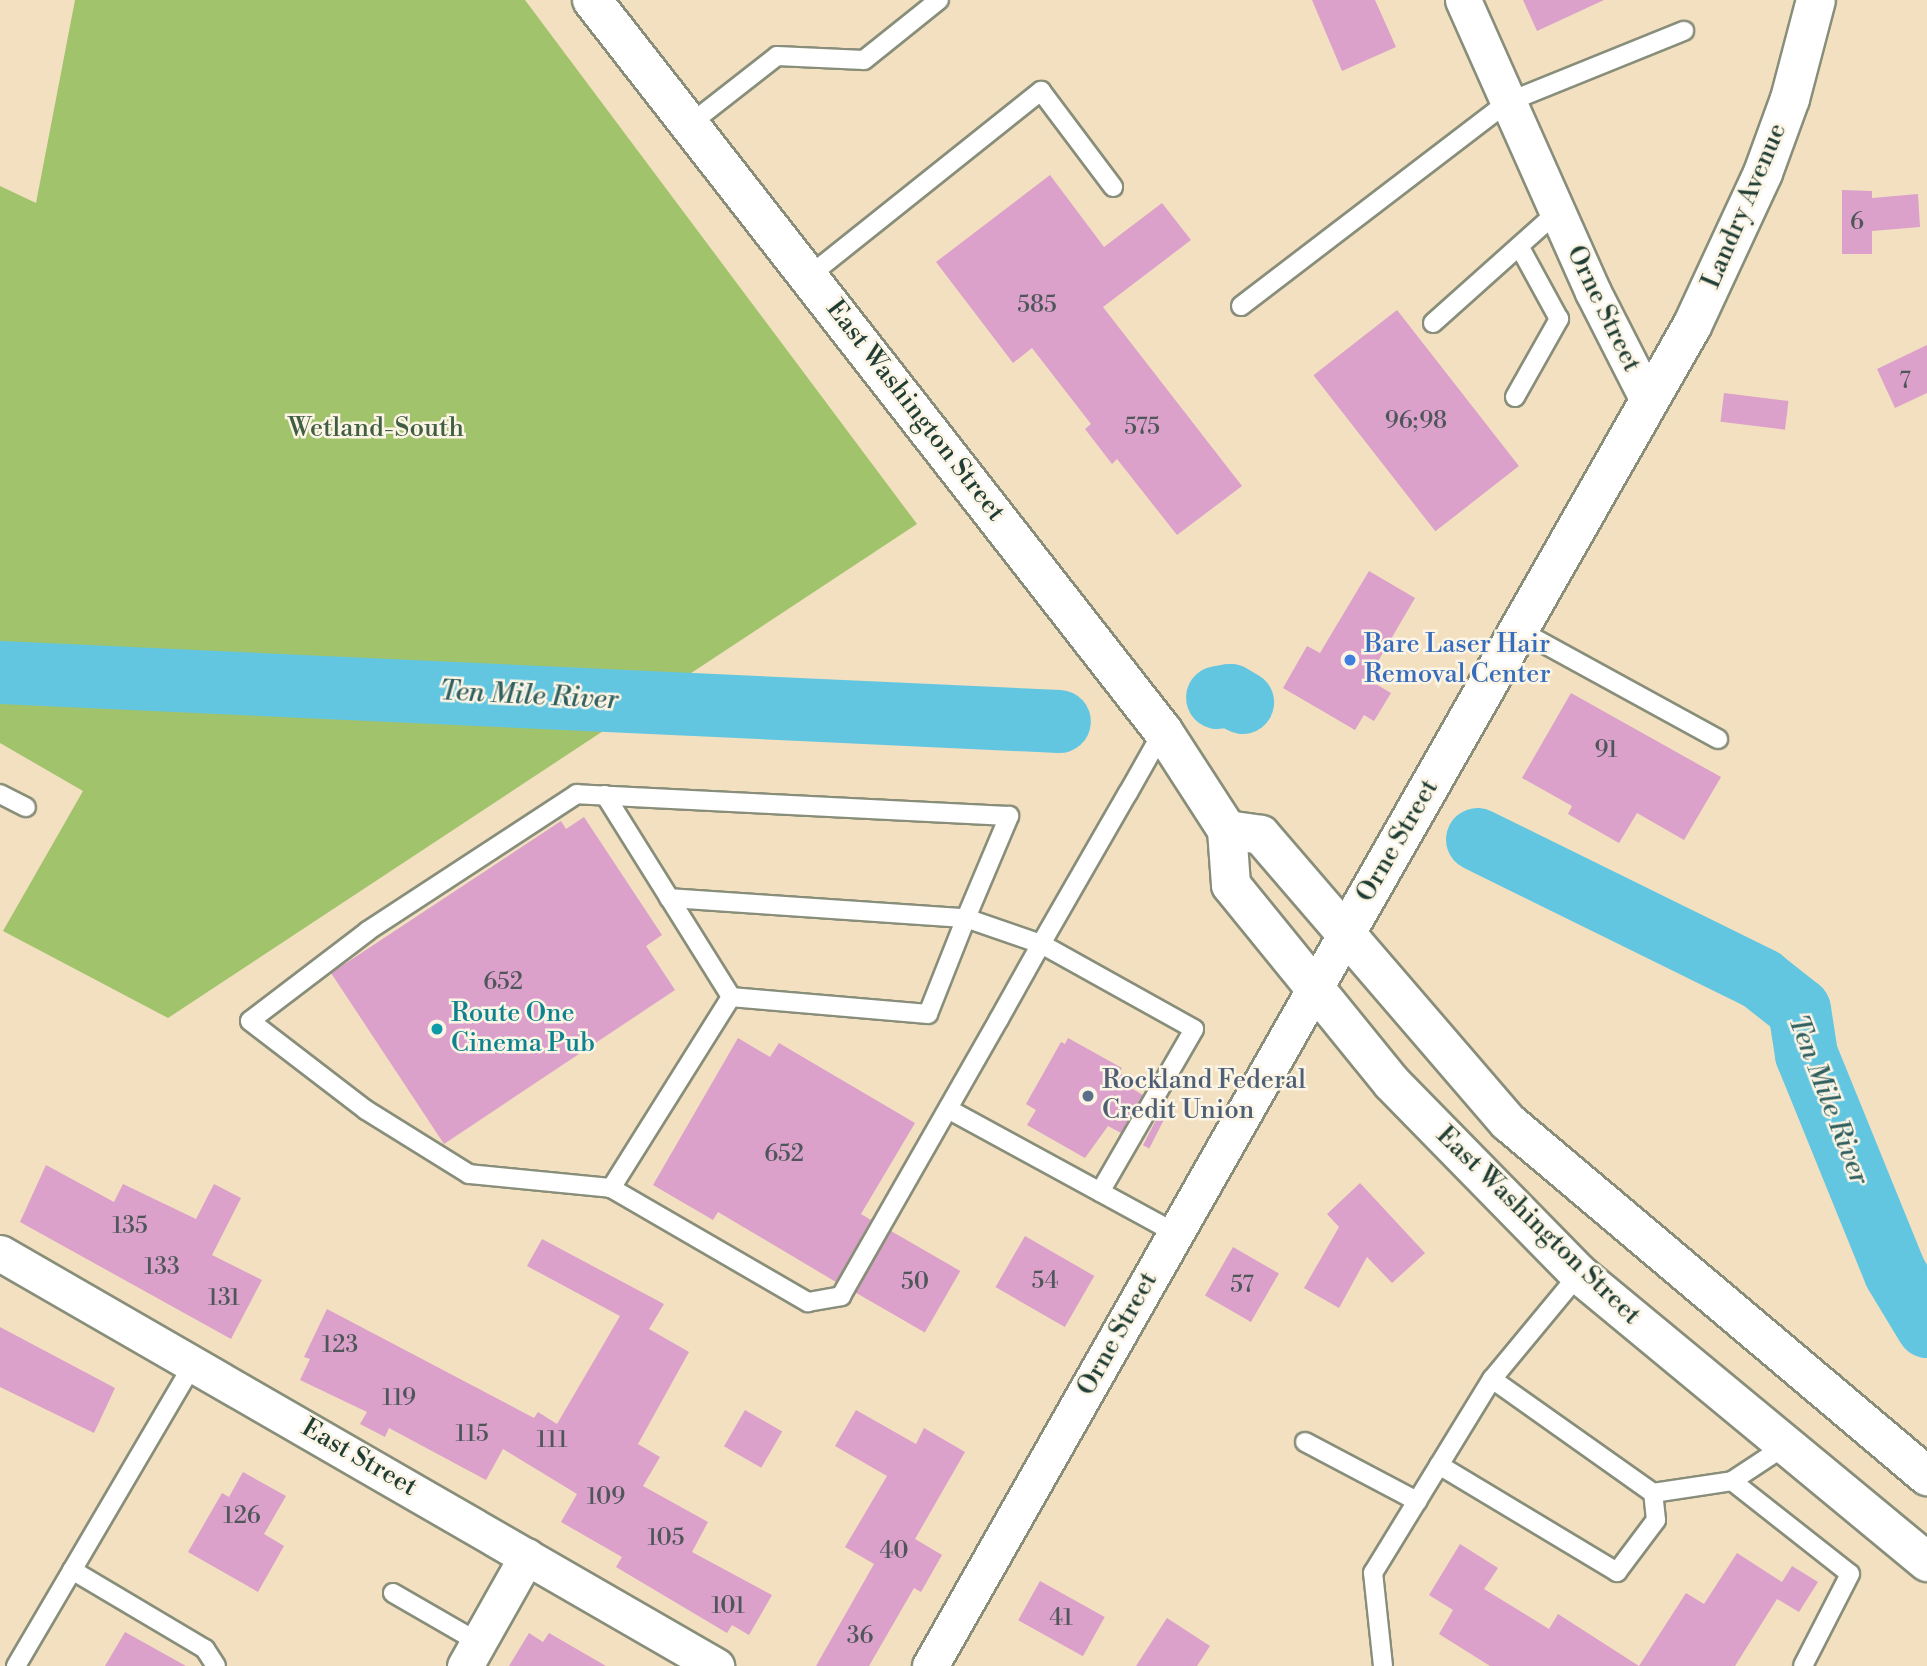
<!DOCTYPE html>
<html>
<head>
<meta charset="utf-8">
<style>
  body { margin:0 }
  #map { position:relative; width:1927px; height:1666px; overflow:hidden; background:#f2e0c1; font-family:"Libre Bodoni",serif }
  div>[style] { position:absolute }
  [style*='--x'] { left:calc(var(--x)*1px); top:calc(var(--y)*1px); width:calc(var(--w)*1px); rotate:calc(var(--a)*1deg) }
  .green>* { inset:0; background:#a1c36c }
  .river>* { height:63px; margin:-31.5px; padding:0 31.5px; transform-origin:31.5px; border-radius:31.5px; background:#63c6e1 }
  .building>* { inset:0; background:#dba1ca; transform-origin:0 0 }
  .roads { filter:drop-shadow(2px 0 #888e7a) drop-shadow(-2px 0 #888e7a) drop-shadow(0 2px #888e7a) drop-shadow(0 -2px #888e7a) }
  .lane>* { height:18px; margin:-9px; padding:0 9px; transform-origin:9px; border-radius:9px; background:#fff }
  .street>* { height:35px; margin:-17.5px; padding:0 17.5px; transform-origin:17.5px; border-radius:17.5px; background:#fff }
  .secondary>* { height:38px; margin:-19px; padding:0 19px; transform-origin:19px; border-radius:19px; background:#fff }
  .primary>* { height:38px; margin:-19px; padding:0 19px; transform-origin:19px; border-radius:19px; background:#fff }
  .dots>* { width:19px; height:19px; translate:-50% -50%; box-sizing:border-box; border:4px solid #fcf5e5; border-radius:50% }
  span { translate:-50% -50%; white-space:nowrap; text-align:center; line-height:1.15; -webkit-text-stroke:5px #fcf5e5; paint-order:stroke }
  .number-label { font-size:23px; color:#4e565a }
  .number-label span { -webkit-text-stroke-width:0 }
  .street-label { font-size:26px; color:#1f3d34 }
  .park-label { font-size:26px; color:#405e42 }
  .shop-label { font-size:26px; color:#366cbe }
  .left { translate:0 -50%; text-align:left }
  .culture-label { font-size:26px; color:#0d838f }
  .service-label { font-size:26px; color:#4e5e75 }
  .water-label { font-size:28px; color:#305f5f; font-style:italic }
</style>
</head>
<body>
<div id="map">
  <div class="green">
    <div style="clip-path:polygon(75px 0,525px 0,917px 524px,168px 1018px,3px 931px,83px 791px,0 743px,0 186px,36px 203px)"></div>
  </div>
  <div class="river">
    <div style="--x:0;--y:672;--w:1060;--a:2.65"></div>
    <div style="--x:1217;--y:697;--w:13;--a:-9"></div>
    <div style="--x:1230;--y:695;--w:14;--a:30"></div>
    <div style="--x:1477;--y:839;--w:317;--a:26.2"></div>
    <div style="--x:1761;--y:979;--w:48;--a:38.3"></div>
    <div style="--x:1799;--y:1009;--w:46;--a:81.2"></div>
    <div style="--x:1806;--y:1054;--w:236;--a:67.9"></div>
    <div style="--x:1895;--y:1273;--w:62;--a:58.9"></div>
  </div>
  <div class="building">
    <div style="clip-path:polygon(1312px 0,1375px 0,1396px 47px,1342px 71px)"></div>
    <div style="clip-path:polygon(1523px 0,1604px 0,1537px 31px)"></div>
    <div style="clip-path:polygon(1050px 175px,1104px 247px,1162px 203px,1191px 240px,1103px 307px,1242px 486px,1177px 535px,1117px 459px,1112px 464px,1085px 429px,1091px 424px,1032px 348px,1013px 363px,936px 262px)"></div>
    <div style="clip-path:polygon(1842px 190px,1872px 191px,1872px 198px,1918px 194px,1920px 227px,1872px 231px,1872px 254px,1842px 254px)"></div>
    <div style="left:1397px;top:310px;width:198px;height:106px;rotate:52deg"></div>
    <div style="clip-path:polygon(1927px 345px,1927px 393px,1895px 408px,1877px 369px)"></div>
    <div style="left:1724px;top:393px;width:65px;height:29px;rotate:7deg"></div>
    <div style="clip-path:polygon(1369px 571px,1415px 598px,1374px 668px,1380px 671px,1374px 683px,1391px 693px,1374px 721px,1364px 715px,1355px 730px,1283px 688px,1307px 646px,1320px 653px)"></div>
    <div style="clip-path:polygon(1571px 693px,1721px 777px,1684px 840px,1637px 813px,1619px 843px,1568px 814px,1572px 806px,1522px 778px)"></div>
    <div style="clip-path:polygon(584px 817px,662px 935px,646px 946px,675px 990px,444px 1144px,331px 973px,561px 821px,566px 829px)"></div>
    <div style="clip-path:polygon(738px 1038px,770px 1057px,779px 1043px,915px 1123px,861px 1214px,871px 1220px,836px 1282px,718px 1212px,713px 1220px,653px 1185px)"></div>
    <div style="clip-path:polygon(1068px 1038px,1122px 1068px,1119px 1073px,1128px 1078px,1129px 1087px,1143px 1095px,1121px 1133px,1108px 1126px,1085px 1158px,1027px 1125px,1036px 1110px,1026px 1104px,1061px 1042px,1065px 1044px)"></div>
    <div style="left:1163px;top:1106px;width:7px;height:44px;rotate:27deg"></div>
    <div style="clip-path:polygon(46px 1165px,114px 1202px,123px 1184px,196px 1219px,214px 1184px,241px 1198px,212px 1255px,262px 1280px,231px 1339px,20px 1222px)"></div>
    <div style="clip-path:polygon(1360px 1183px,1425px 1253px,1392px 1283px,1367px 1257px,1339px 1308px,1304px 1288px,1339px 1227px,1327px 1214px)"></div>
    <div style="left:891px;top:1231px;width:80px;height:71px;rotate:30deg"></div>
    <div style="left:1025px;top:1236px;width:80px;height:59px;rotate:30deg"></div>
    <div style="clip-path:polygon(542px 1239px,664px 1304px,649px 1329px,689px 1352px,638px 1444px,660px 1457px,643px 1486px,708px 1522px,692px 1552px,772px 1595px,749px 1635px,732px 1625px,727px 1633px,616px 1567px,622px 1557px,561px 1522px,577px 1494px,503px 1449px,486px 1480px,389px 1428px,385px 1437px,360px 1424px,367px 1412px,300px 1380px,310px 1359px,304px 1357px,327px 1309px,534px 1418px,538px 1412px,557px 1424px,620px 1316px,527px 1266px)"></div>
    <div style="left:1233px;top:1247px;width:53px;height:56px;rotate:30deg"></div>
    <div style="clip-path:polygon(0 1327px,115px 1388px,94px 1433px,0 1387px)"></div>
    <div style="left:745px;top:1410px;width:43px;height:42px;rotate:30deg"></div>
    <div style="clip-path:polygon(856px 1410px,916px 1444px,924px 1428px,965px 1452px,915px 1539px,942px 1555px,921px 1592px,914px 1588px,869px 1666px,816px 1666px,874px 1564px,845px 1547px,887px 1476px,835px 1446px)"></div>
    <div style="clip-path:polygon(243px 1472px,286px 1496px,264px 1534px,284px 1546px,258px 1592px,188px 1552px,222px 1493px,229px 1497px)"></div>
    <div style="clip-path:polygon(1460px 1544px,1498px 1568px,1484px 1589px,1549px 1629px,1558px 1614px,1639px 1666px,1686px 1593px,1704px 1604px,1737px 1553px,1782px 1582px,1792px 1566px,1818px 1582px,1799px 1612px,1777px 1599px,1735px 1666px,1490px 1666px,1439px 1634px,1453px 1610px,1429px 1595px)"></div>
    <div style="left:1040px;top:1581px;width:74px;height:45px;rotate:29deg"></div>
    <div style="clip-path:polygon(1167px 1618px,1210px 1646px,1197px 1666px,1136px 1666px)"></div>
    <div style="clip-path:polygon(125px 1632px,186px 1666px,105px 1666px)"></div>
    <div style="clip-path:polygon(529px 1633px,543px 1642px,549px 1633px,606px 1666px,509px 1666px)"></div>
  </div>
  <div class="roads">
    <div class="lane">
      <div style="--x:690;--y:124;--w:110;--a:-38"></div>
      <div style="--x:777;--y:56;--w:87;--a:2.6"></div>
      <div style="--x:864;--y:60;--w:96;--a:-38.7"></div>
      <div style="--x:809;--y:276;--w:297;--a:-38.6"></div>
      <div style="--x:1041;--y:91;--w:120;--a:53.1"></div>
      <div style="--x:1241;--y:306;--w:336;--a:-37.4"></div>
      <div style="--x:1508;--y:102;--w:190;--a:-22"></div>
      <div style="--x:1433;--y:323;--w:166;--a:-41.8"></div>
      <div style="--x:1515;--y:397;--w:90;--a:-60.6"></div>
      <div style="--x:1559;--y:319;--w:83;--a:-118.7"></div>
      <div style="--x:1519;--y:630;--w:227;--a:28.7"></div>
      <div style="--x:0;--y:794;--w:29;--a:27"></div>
      <div style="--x:605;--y:795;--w:238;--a:58"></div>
      <div style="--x:731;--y:997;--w:226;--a:122.1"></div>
      <div style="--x:669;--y:898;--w:298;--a:3.9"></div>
      <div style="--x:966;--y:918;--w:103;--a:111.6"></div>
      <div style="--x:928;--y:1014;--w:198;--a:-175.1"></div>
      <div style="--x:948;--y:1109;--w:259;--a:28.6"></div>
      <div style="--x:1100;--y:1192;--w:188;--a:-60"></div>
      <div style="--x:1194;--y:1029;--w:175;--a:-150.9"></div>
      <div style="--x:1041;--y:944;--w:79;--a:-160.9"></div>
      <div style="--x:966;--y:918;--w:111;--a:-67.1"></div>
      <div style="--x:1009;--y:816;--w:433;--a:-177.1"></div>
      <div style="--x:577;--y:794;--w:250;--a:146.8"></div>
      <div style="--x:368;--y:931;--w:148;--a:142.7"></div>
      <div style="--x:250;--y:1021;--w:146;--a:37.5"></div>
      <div style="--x:366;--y:1110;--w:121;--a:31.9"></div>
      <div style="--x:469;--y:1174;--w:143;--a:5.6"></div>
      <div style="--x:611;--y:1188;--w:228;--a:30.1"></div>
      <div style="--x:808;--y:1302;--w:34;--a:-10"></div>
      <div style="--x:841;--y:1296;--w:319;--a:-60.3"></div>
      <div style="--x:999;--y:1019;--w:86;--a:-60.8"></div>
      <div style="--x:1041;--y:944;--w:174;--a:-60.1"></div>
      <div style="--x:1128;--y:793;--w:71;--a:-60.6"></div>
      <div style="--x:1579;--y:1274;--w:136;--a:129.6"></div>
      <div style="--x:1492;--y:1379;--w:197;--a:35.3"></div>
      <div style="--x:1653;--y:1493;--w:80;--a:-8.6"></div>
      <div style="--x:1732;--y:1481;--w:150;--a:38.2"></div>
      <div style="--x:1850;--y:1574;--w:103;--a:117.1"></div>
      <div style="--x:1305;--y:1442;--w:127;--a:27.8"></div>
      <div style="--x:1439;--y:1465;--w:208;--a:31"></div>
      <div style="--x:1617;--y:1572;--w:65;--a:-53.1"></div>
      <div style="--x:1656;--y:1520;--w:27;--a:-96"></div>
      <div style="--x:1732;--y:1481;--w:64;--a:-33.4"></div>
      <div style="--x:72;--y:1570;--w:155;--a:30.7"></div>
      <div style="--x:205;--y:1649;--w:20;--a:57"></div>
      <div style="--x:393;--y:1593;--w:98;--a:30"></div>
      <div style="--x:16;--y:1666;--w:351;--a:-59.6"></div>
      <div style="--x:1383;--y:1666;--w:94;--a:-96.1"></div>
      <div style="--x:1373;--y:1573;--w:228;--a:-58.5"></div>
    </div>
    <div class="street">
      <div style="--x:1463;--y:0;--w:320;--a:66"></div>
      <div style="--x:1593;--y:292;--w:123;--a:63"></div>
      <div style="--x:0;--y:1253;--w:827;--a:29.98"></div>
      <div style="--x:465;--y:1666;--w:126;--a:-60.6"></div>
      <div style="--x:930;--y:1666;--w:843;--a:-60.42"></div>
    </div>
    <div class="secondary">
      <div style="--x:1346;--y:933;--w:699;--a:-60.32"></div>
      <div style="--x:1692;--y:326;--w:169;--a:-65.1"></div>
      <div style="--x:1763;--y:173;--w:79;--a:-70"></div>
      <div style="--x:1790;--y:99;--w:102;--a:-75.3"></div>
    </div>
    <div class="primary">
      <div style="--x:592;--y:0;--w:928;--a:52.01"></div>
      <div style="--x:1163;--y:731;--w:118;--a:57.1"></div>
      <div style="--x:1227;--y:830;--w:55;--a:85.8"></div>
      <div style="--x:1231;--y:885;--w:255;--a:50.9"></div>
      <div style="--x:1392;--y:1083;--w:267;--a:45.6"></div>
      <div style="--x:1579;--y:1274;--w:452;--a:39.6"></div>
      <div style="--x:1227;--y:830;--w:34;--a:8"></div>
      <div style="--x:1261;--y:835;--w:379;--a:49.3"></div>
      <div style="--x:1508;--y:1122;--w:549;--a:40.19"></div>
    </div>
  </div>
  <div class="dots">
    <div style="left:1350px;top:660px;background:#3f7fe0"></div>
    <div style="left:437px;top:1029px;background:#0f9aa8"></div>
    <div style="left:1088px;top:1096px;background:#5c6f8a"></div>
  </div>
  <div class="number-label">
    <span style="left:1857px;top:222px">6</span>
    <span style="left:1037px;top:305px">585</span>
    <span style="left:1905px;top:381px">7</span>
    <span style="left:1416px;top:421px">96;98</span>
    <span style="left:1142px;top:427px">575</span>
    <span style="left:1606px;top:750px">91</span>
    <span style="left:503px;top:982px">652</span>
    <span style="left:784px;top:1154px">652</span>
    <span style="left:130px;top:1226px">135</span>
    <span style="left:162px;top:1267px">133</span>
    <span style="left:1045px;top:1281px">54</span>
    <span style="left:915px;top:1282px">50</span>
    <span style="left:1242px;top:1285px">57</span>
    <span style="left:224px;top:1298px">131</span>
    <span style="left:340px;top:1345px">123</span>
    <span style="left:399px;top:1398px">119</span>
    <span style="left:472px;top:1434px">115</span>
    <span style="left:552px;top:1440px">111</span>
    <span style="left:606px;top:1497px">109</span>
    <span style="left:242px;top:1516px">126</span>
    <span style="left:666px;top:1538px">105</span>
    <span style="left:894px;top:1551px">40</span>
    <span style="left:728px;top:1606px">101</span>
    <span style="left:1061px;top:1618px">41</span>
    <span style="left:860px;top:1636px">36</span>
  </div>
  <div class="street-label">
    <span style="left:1745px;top:206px;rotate:-67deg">Landry Avenue</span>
    <span style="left:1603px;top:309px;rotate:64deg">Orne Street</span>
    <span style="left:915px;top:411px;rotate:52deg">East Washington Street</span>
    <span style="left:1398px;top:841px;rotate:-60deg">Orne Street</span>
    <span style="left:1538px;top:1226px;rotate:44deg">East Washington Street</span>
    <span style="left:1118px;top:1334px;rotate:-61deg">Orne Street</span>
    <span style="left:359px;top:1458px;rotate:30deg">East Street</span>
  </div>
  <div class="park-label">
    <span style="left:376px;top:429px">Wetland-South</span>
  </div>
  <div class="shop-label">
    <span class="left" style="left:1364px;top:660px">Bare Laser Hair<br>Removal Center</span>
  </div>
  <div class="culture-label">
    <span class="left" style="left:451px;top:1029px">Route One<br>Cinema Pub</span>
  </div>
  <div class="service-label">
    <span class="left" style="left:1102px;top:1096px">Rockland Federal<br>Credit Union</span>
  </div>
  <div class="water-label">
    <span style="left:529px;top:696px;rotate:3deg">Ten Mile River</span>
    <span style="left:1828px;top:1100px;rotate:69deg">Ten Mile River</span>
  </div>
</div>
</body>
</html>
